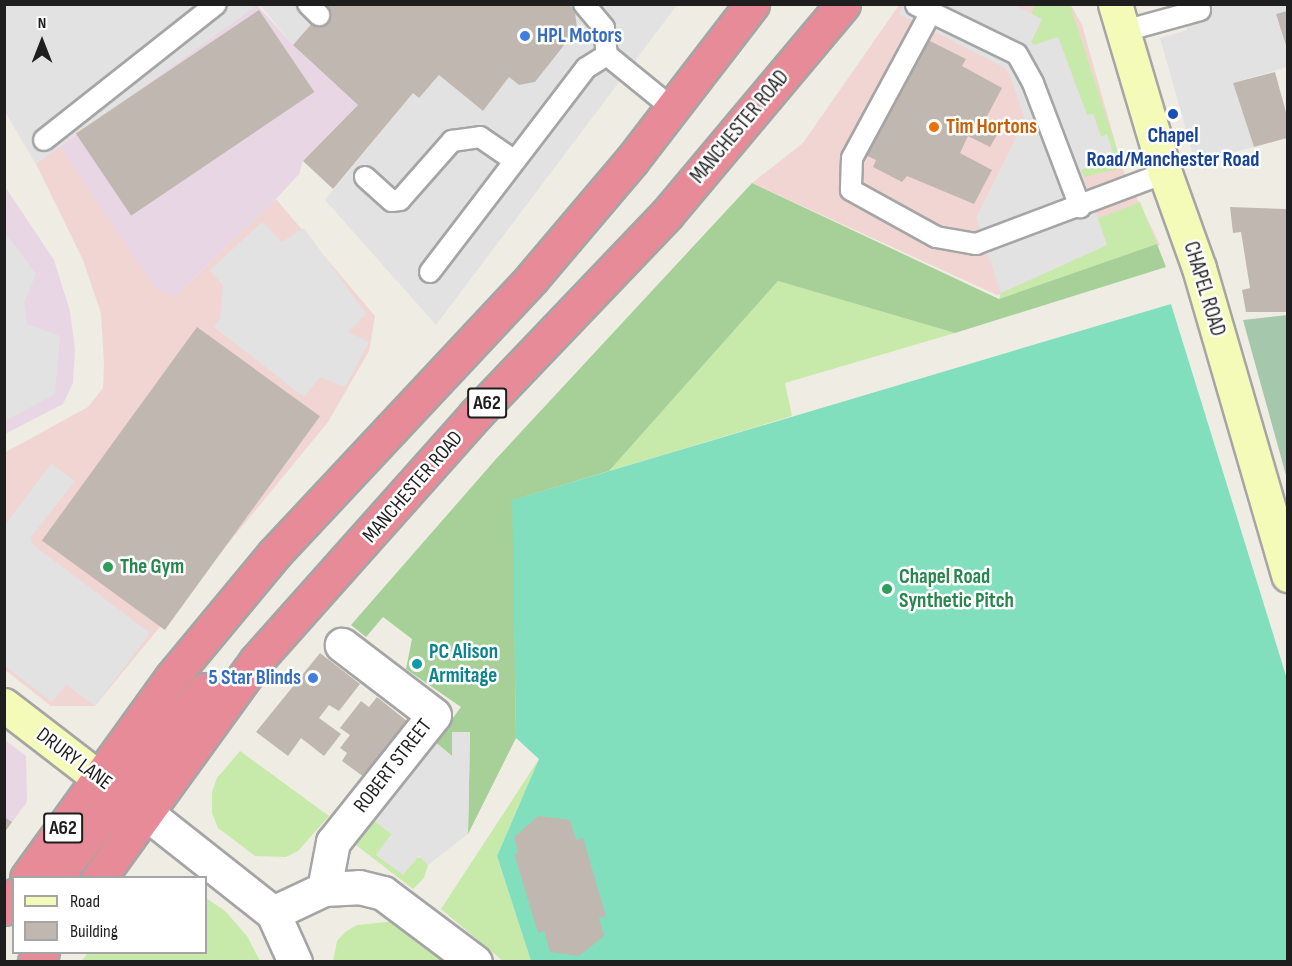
<!DOCTYPE html>
<html>
<head>
<meta charset="utf-8">
<style>
  body { margin:0 }
  #map { position:relative; width:1292px; height:966px; overflow:hidden; background:#efece4; font-family:"Sofia Sans Condensed",sans-serif }
  div>[style] { position:absolute }
  [style*='--x'] { left:calc(var(--x)*1px); top:calc(var(--y)*1px); width:calc(var(--w)*1px); rotate:calc(var(--a)*1deg) }
  .commercial>* { inset:0; background:#f0d5d3 }
  .industrial>* { inset:0; background:#e9d6e4 }
  .grass>* { inset:0; background:#c7eaaa }
  .forest>* { inset:0; background:#a7cf98 }
  .cemetery>* { inset:0; background:#a5c8ac }
  .pitch>* { inset:0; background:#81dfbe }
  .parking>* { inset:0; background:#e2e2e2 }
  .building>* { inset:0; background:#c0b8b0; transform-origin:0 0 }
  .roads { filter:drop-shadow(2px 0 #a5a5a5) drop-shadow(-2px 0 #a5a5a5) drop-shadow(0 2px #a5a5a5) drop-shadow(0 -2px #a5a5a5) }
  .lane>* { height:20px; margin:-10px; padding:0 10px; transform-origin:10px; border-radius:10px; background:#fff }
  .street>* { height:33px; margin:-16.5px; padding:0 16.5px; transform-origin:16.5px; border-radius:16.5px; background:#fff }
  .secondary>* { height:33px; margin:-16.5px; padding:0 16.5px; transform-origin:16.5px; border-radius:16.5px; background:#f4fab8 }
  .highway>* { height:33px; margin:-16.5px; padding:0 16.5px; transform-origin:16.5px; border-radius:16.5px; background:#e88b99 }
  .dots>* { width:16px; height:16px; translate:-50% -50%; box-sizing:border-box; border:3px solid #fff; border-radius:50% }
  span { translate:-50% -50%; white-space:nowrap; text-align:center; line-height:1.15; -webkit-text-stroke:5px #fff; paint-order:stroke }
  .shield-label span { padding:2px 4px; background:#fff; border:2px solid; border-radius:4px; -webkit-text-stroke-width:0 }
  .shield-label { font-size:20px; color:#1e1e1e; font-weight:700 }
  .shop-label { font-size:21px; color:#366cbe; font-weight:700 }
  .left { translate:0 -50%; text-align:left }
  .right { translate:-100% -50%; text-align:right }
  .street-label { font-size:21px; color:#1e1e1e }
  .food-label { font-size:21px; color:#c56008; font-weight:700 }
  .transit-label { font-size:21px; color:#164399; font-weight:700 }
  .leisure-label { font-size:21px; color:#27864d; font-weight:700 }
  .culture-label { font-size:21px; color:#0d838f; font-weight:700 }
  .frame { position:absolute; inset:0; border:6px solid #1e1e1e; pointer-events:none }
  .legend { position:absolute; left:12px; top:876px; width:195px; height:78px; box-sizing:border-box; background:#fff; border:2px solid #a5a5a5; margin:0; padding:8px 10px; list-style:none; font-size:18px; color:#1e1e1e }
  .legend li { display:flex; align-items:center; gap:12px; height:30px }
  .legend b { width:30px; border:2px solid #a5a5a5 }
  .north { position:absolute; left:12px; top:12px; width:60px; height:60px; -webkit-text-stroke:4px #fff; paint-order:stroke; rotate:0deg; font-size:16px; font-weight:700; line-height:24px; text-align:center; color:#1e1e1e }
  .north::after { content:''; display:block; margin:auto; width:21px; height:27px; background:#1e1e1e; clip-path:polygon(50% 0,100% 100%,50% 72%,0 100%) }
</style>
</head>
<body>
<div id="map">
  <div class="commercial">
    <div style="clip-path:polygon(5px 5px,257px 5px,60px 147px,174px 297px,276px 199px,375px 316px,369px 351px,328px 422px,95px 706px,51px 706px,5px 670px,4px 453px,88px 407px,103px 388px,104px 364px,101px 313px,83px 260px,36px 164px,5px 111px)"></div>
    <div style="clip-path:polygon(899px 5px,1071px 5px,1082px 25px,1123px 170px,1160px 245px,997px 295px,752px 183px,803px 143px)"></div>
  </div>
  <div class="industrial">
    <div style="clip-path:polygon(257px 5px,293px 45px,358px 105px,303px 161px,299px 174px,276px 199px,174px 297px,155px 288px,60px 147px)"></div>
    <div style="clip-path:polygon(4px 185px,54px 260px,70px 311px,75px 349px,73px 383px,63px 404px,5px 434px)"></div>
    <div style="clip-path:polygon(4px 739px,26px 756px,27px 802px,5px 832px)"></div>
  </div>
  <div class="grass">
    <div style="clip-path:polygon(1034px 5px,1070px 5px,1123px 168px,1084px 177px,1081px 170px,1106px 135px,1101px 137px,1094px 114px,1087px 115px,1058px 37px,1034px 45px,1031px 42px,1042px 20px,1032px 14px)"></div>
    <div style="clip-path:polygon(1140px 202px,1157px 244px,999px 299px,1001px 293px,1107px 245px,1097px 219px)"></div>
    <div style="clip-path:polygon(778px 281px,955px 333px,785px 383px,792px 416px,609px 471px)"></div>
    <div style="clip-path:polygon(240px 751px,329px 816px,298px 851px,286px 857px,255px 856px,218px 828px,212px 813px,212px 792px,217px 778px)"></div>
    <div style="clip-path:polygon(539px 759px,497px 856px,531px 961px,503px 961px,441px 909px)"></div>
    <div style="clip-path:polygon(372px 819px,392px 834px,376px 855px,424px 858px,428px 865px,424px 878px,413px 889px,352px 842px)"></div>
    <div style="clip-path:polygon(206px 898px,225px 911px,247px 936px,260px 961px,81px 961px,88px 953px,206px 952px)"></div>
    <div style="clip-path:polygon(396px 921px,442px 961px,333px 962px,337px 941px,345px 932px,357px 925px)"></div>
  </div>
  <div class="forest">
    <div style="clip-path:polygon(752px 183px,999px 299px,1157px 244px,1166px 267px,955px 333px,778px 281px,609px 471px,513px 500px,516px 738px,468px 834px,470px 732px,452px 756px,435px 742px,461px 707px,406px 669px,412px 639px,383px 617px,366px 637px,351px 625px,496px 459px)"></div>
  </div>
  <div class="cemetery">
    <div style="clip-path:polygon(1287px 315px,1288px 315px,1287px 479px,1243px 320px)"></div>
  </div>
  <div class="pitch">
    <div style="clip-path:polygon(1171px 304px,1287px 679px,1287px 961px,531px 961px,497px 856px,539px 759px,516px 738px,512px 500px)"></div>
  </div>
  <div class="parking">
    <div style="clip-path:polygon(1012px 4px,1042px 19px,1031px 42px,1034px 45px,1058px 37px,1087px 115px,1093px 114px,1101px 137px,1107px 134px,1115px 159px,1081px 170px,1107px 245px,1001px 293px,976px 218px,1025px 120px,1010px 75px,1005px 68px,899px 14px,904px 5px)"></div>
    <div style="clip-path:polygon(4px 5px,257px 5px,36px 164px,5px 111px)"></div>
    <div style="clip-path:polygon(260px 5px,329px 5px,293px 45px)"></div>
    <div style="clip-path:polygon(569px 5px,677px 5px,436px 325px,325px 200px,413px 93px,419px 98px,439px 75px,483px 111px,509px 77px,519px 85px,535px 82px,577px 30px,575px 11px)"></div>
    <div style="clip-path:polygon(1180px 5px,1287px 5px,1287px 11px,1276px 15px,1287px 51px,1287px 67px,1233px 83px,1254px 147px,1195px 162px,1160px 38px,1187px 30px)"></div>
    <div style="clip-path:polygon(262px 222px,282px 242px,304px 228px,366px 314px,348px 332px,369px 342px,345px 387px,320px 377px,304px 397px,214px 327px,220px 319px,223px 286px,210px 270px)"></div>
    <div style="clip-path:polygon(4px 231px,36px 274px,24px 303px,27px 324px,60px 336px,55px 394px,5px 421px)"></div>
    <div style="clip-path:polygon(51px 464px,75px 481px,31px 537px,32px 544px,150px 633px,95px 706px,66px 684px,52px 702px,5px 666px,5px 525px)"></div>
    <div style="clip-path:polygon(452px 732px,470px 732px,468px 834px,428px 865px,419px 856px,403px 875px,376px 855px,392px 834px,372px 819px,435px 742px,452px 756px)"></div>
  </div>
  <div class="building">
    <div style="clip-path:polygon(329px 4px,569px 4px,575px 11px,577px 29px,535px 82px,519px 85px,509px 77px,483px 111px,439px 75px,419px 98px,413px 93px,333px 189px,303px 161px,358px 105px,293px 45px)"></div>
    <div style="left:259px;top:10px;width:99px;height:221px;rotate:56deg"></div>
    <div style="clip-path:polygon(1287px 11px,1287px 49px,1276px 14px)"></div>
    <div style="clip-path:polygon(928px 40px,966px 59px,962px 66px,1002px 88px,985px 120px,978px 116px,975px 121px,998px 133px,990px 147px,968px 136px,960px 153px,992px 170px,974px 204px,907px 176px,902px 182px,873px 167px,876px 160px,865px 155px)"></div>
    <div style="clip-path:polygon(1275px 72px,1287px 116px,1287px 138px,1254px 147px,1233px 83px)"></div>
    <div style="clip-path:polygon(1230px 207px,1287px 209px,1287px 312px,1246px 312px,1242px 290px,1250px 288px,1241px 232px,1233px 233px)"></div>
    <div style="left:197px;top:327px;width:152px;height:264px;rotate:36deg"></div>
    <div style="clip-path:polygon(320px 653px,360px 684px,339px 711px,329px 705px,319px 718px,341px 734px,324px 756px,301px 738px,288px 756px,256px 732px)"></div>
    <div style="clip-path:polygon(377px 697px,407px 721px,364px 777px,342px 761px,347px 753px,340px 748px,350px 735px,340px 728px,361px 701px,369px 707px)"></div>
    <div style="clip-path:polygon(538px 816px,570px 820px,576px 840px,583px 838px,606px 916px,599px 918px,604px 936px,579px 956px,550px 952px,544px 931px,538px 933px,514px 854px,518px 853px,514px 837px)"></div>
    <div style="clip-path:polygon(4px 817px,12px 822px,4px 833px)"></div>
  </div>
  <div class="roads">
    <div class="lane">
      <div style="--x:308;--y:4;--w:16;--a:45"></div>
      <div style="--x:584;--y:4;--w:31;--a:50"></div>
      <div style="--x:604;--y:28;--w:27;--a:84"></div>
      <div style="--x:607;--y:55;--w:84;--a:39.2"></div>
      <div style="--x:916;--y:5;--w:112;--a:25.9"></div>
      <div style="--x:1017;--y:54;--w:33;--a:61"></div>
      <div style="--x:1033;--y:83;--w:133;--a:69.2"></div>
      <div style="--x:931;--y:12;--w:166;--a:118.4"></div>
      <div style="--x:852;--y:158;--w:32;--a:92"></div>
      <div style="--x:851;--y:190;--w:97;--a:28.9"></div>
      <div style="--x:936;--y:237;--w:41;--a:9.9"></div>
      <div style="--x:976;--y:244;--w:202;--a:-20.6"></div>
      <div style="--x:1124;--y:31;--w:79;--a:-15.4"></div>
      <div style="--x:44;--y:140;--w:219;--a:-38.3"></div>
      <div style="--x:365;--y:177;--w:36;--a:42"></div>
      <div style="--x:392;--y:201;--w:8;--a:-7"></div>
      <div style="--x:400;--y:200;--w:79;--a:-48.6"></div>
      <div style="--x:452;--y:141;--w:28;--a:-8"></div>
      <div style="--x:480;--y:137;--w:42;--a:34.4"></div>
      <div style="--x:430;--y:272;--w:257;--a:-52.6"></div>
      <div style="--x:586;--y:68;--w:25;--a:-32"></div>
    </div>
    <div class="street">
      <div style="--x:145;--y:812;--w:163;--a:38.3"></div>
      <div style="--x:273;--y:913;--w:54;--a:65.8"></div>
      <div style="--x:324;--y:889;--w:48;--a:-79.2"></div>
      <div style="--x:333;--y:842;--w:162;--a:-51.5"></div>
      <div style="--x:434;--y:715;--w:116;--a:-142.7"></div>
      <div style="--x:273;--y:913;--w:56;--a:-25.2"></div>
      <div style="--x:324;--y:889;--w:35;--a:-3"></div>
      <div style="--x:359;--y:887;--w:25;--a:14"></div>
      <div style="--x:383;--y:893;--w:115;--a:36.9"></div>
    </div>
    <div class="secondary">
      <div style="--x:1115;--y:4;--w:176;--a:73.5"></div>
      <div style="--x:1165;--y:173;--w:101;--a:70.3"></div>
      <div style="--x:1199;--y:268;--w:320;--a:73.8"></div>
      <div style="--x:4;--y:705;--w:149;--a:37.6"></div>
    </div>
    <div class="highway">
      <div style="--x:117;--y:791;--w:14;--a:-25"></div>
      <div style="--x:130;--y:785;--w:121;--a:-51.7"></div>
      <div style="--x:27;--y:878;--w:248;--a:-54.2"></div>
      <div style="--x:172;--y:677;--w:160;--a:-50.3"></div>
      <div style="--x:274;--y:554;--w:378;--a:-46.9"></div>
      <div style="--x:532;--y:278;--w:155;--a:-49.7"></div>
      <div style="--x:632;--y:160;--w:197;--a:-52.4"></div>
      <div style="--x:55;--y:878;--w:96;--a:-52.2"></div>
      <div style="--x:114;--y:802;--w:11;--a:-34"></div>
      <div style="--x:99;--y:878;--w:268;--a:-54.1"></div>
      <div style="--x:256;--y:661;--w:329;--a:-48.3"></div>
      <div style="--x:475;--y:415;--w:278;--a:-46.3"></div>
      <div style="--x:667;--y:214;--w:274;--a:-50"></div>
      <div style="--x:4;--y:908;--w:16;--a:-50"></div>
      <div style="--x:35;--y:962;--w:12;--a:-55"></div>
    </div>
  </div>
  <div class="dots">
    <div style="left:525px;top:36px;background:#3f7fe0"></div>
    <div style="left:1173px;top:114px;background:#1a4fb4"></div>
    <div style="left:934px;top:127px;background:#e8710a"></div>
    <div style="left:108px;top:567px;background:#2e9e5b"></div>
    <div style="left:887px;top:589px;background:#2e9e5b"></div>
    <div style="left:417px;top:664px;background:#0f9aa8"></div>
    <div style="left:313px;top:678px;background:#3f7fe0"></div>
  </div>
  <div class="shield-label">
    <span style="left:487px;top:403px">A62</span>
    <span style="left:63px;top:828px">A62</span>
  </div>
  <div class="shop-label">
    <span class="left" style="left:537px;top:36px">HPL Motors</span>
    <span class="right" style="left:301px;top:678px">5 Star Blinds</span>
  </div>
  <div class="street-label">
    <span style="left:740px;top:127px;rotate:-50deg">MANCHESTER ROAD</span>
    <span style="left:1204px;top:289px;rotate:73deg">CHAPEL ROAD</span>
    <span style="left:413px;top:487px;rotate:-49deg">MANCHESTER ROAD</span>
    <span style="left:74px;top:759px;rotate:37deg">DRURY LANE</span>
    <span style="left:393px;top:766px;rotate:-52deg">ROBERT STREET</span>
  </div>
  <div class="food-label">
    <span class="left" style="left:946px;top:127px">Tim Hortons</span>
  </div>
  <div class="transit-label">
    <span style="left:1173px;top:148px">Chapel<br>Road/Manchester Road</span>
  </div>
  <div class="leisure-label">
    <span class="left" style="left:120px;top:567px">The Gym</span>
    <span class="left" style="left:899px;top:589px">Chapel Road<br>Synthetic Pitch</span>
  </div>
  <div class="culture-label">
    <span class="left" style="left:429px;top:664px">PC Alison<br>Armitage</span>
  </div>
  <div class="frame"></div>
  <ul class="legend">
  <li><b style="height:8px;background:#f4fab8"></b>Road</li>
  <li><b style="height:16px;background:#c0b8b0"></b>Building</li>
  </ul>
  <div class="north">N</div>
</div>
</body>
</html>
